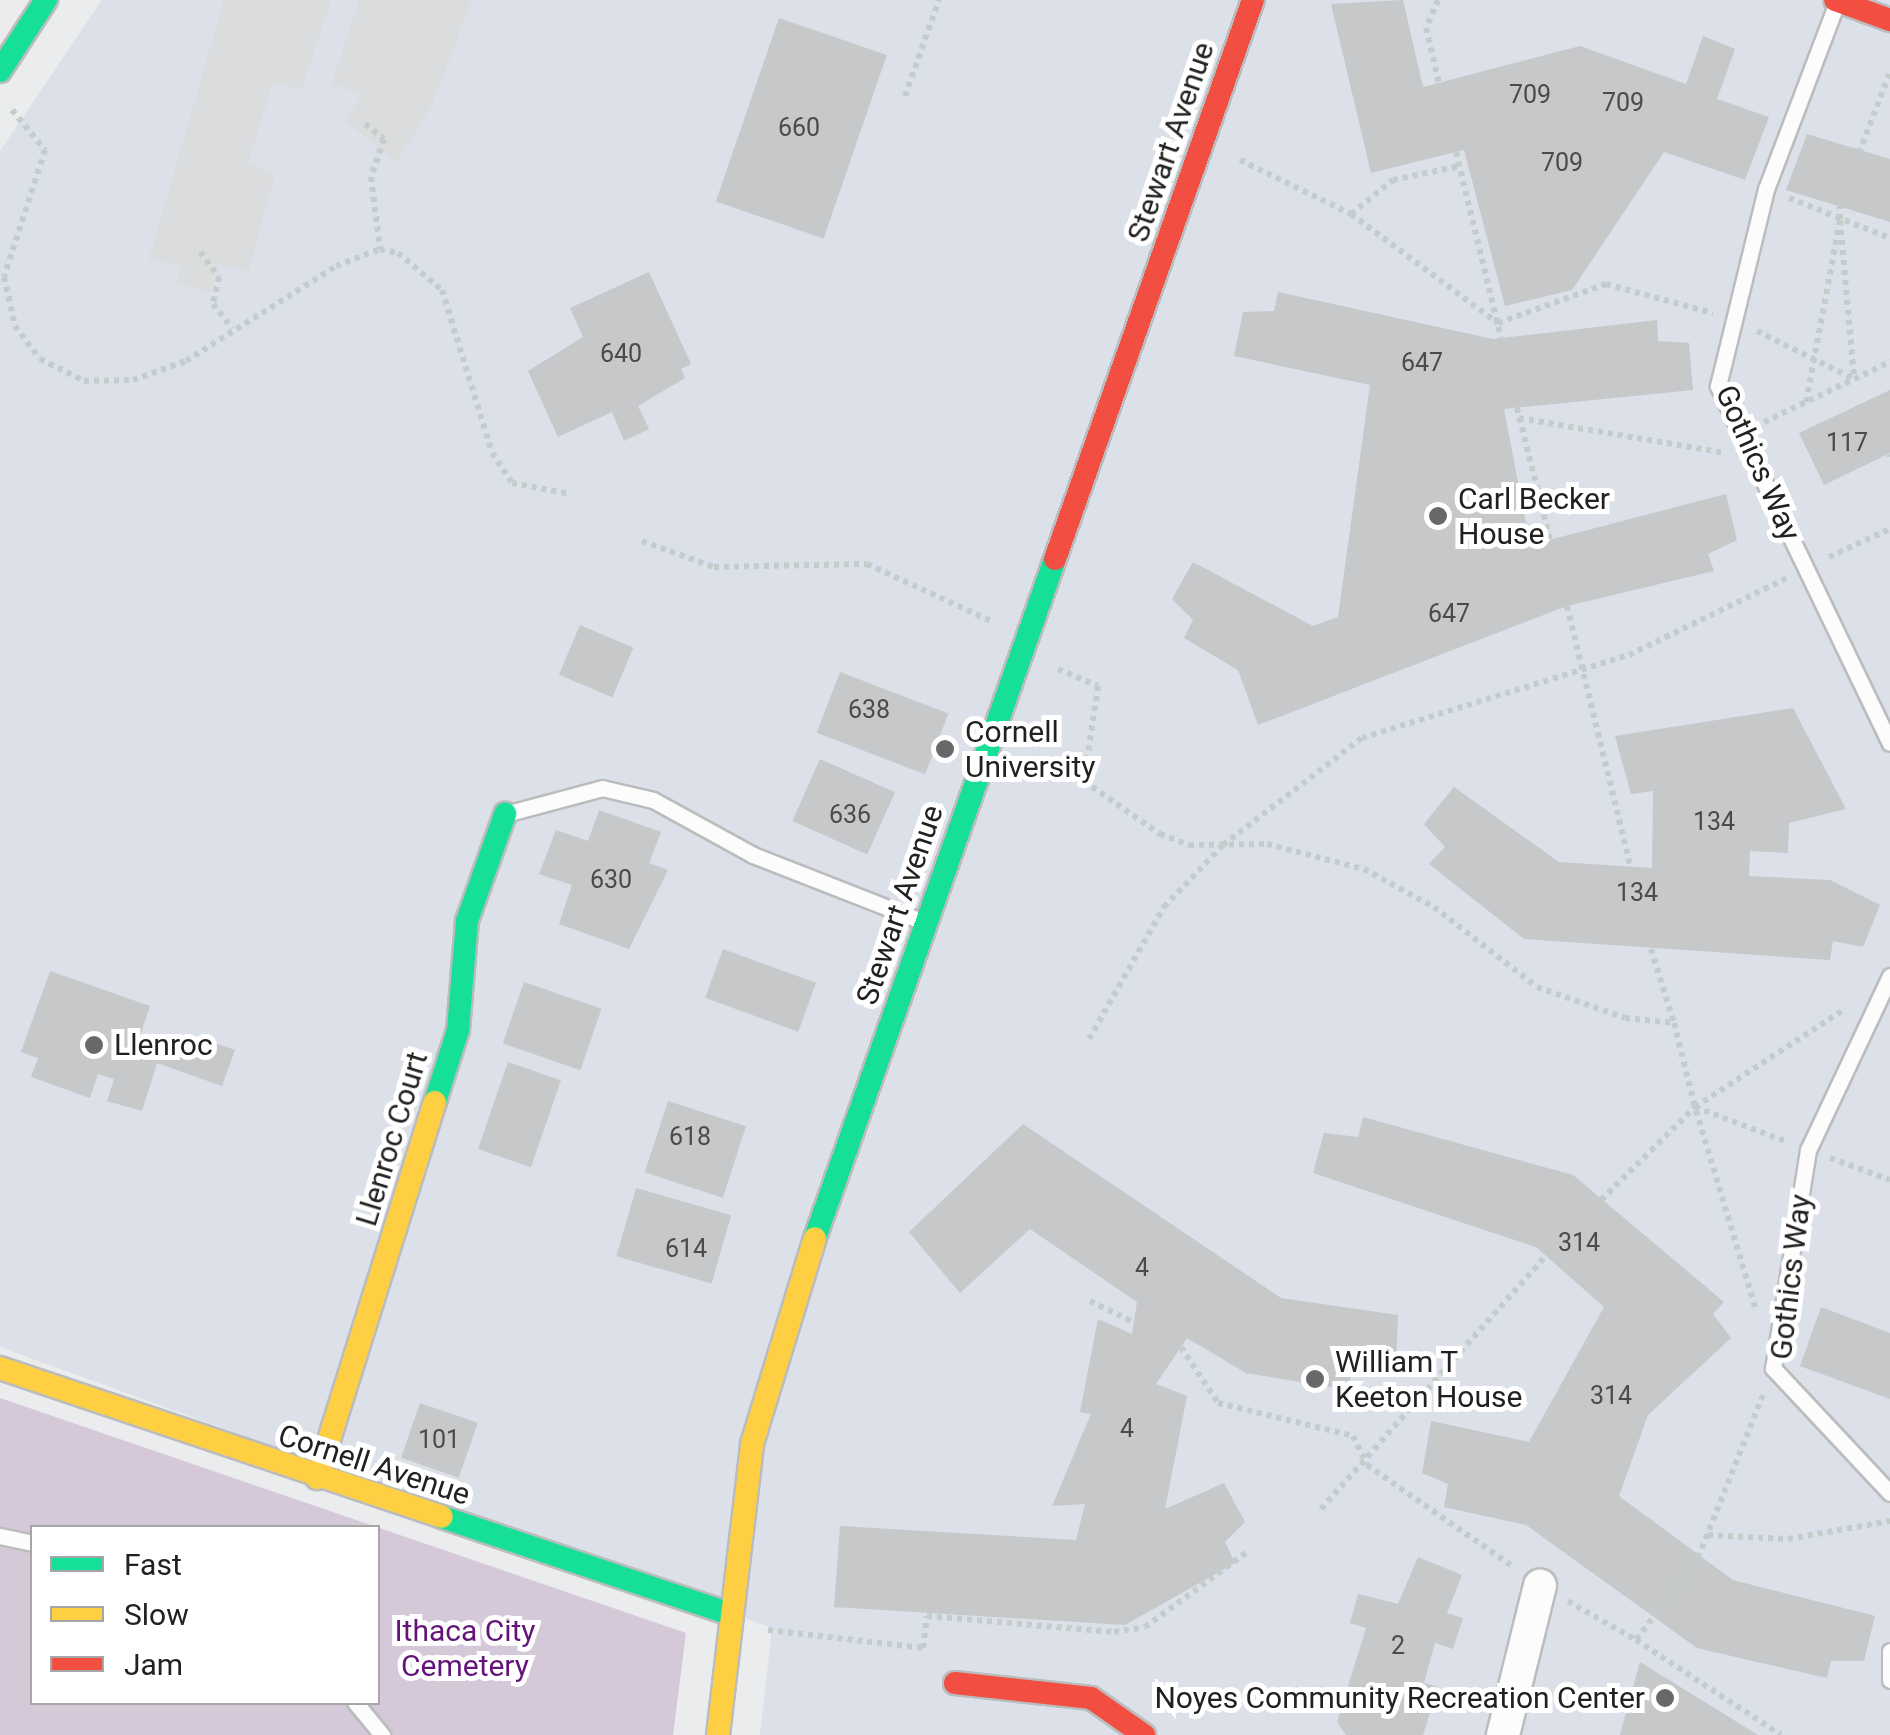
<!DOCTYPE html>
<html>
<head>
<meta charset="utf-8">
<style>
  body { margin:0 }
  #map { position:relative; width:1890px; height:1735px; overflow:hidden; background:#eaecee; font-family:Roboto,sans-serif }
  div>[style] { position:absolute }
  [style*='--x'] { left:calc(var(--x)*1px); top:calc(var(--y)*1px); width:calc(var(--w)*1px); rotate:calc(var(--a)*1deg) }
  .education>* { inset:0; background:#dbe0e9 }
  .religious>* { inset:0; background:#dbdcdd }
  .cemetery>* { inset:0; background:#d5c8d9 }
  .building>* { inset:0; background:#c6c8c9; transform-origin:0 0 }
  .path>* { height:6px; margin-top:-3px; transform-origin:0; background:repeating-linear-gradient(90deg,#c3cecc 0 5px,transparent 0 10px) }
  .roads { filter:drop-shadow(2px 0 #bbbcbd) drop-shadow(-2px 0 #bbbcbd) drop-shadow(0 2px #bbbcbd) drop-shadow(0 -2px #bbbcbd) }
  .lane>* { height:15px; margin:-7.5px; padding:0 7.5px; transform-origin:7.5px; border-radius:7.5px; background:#fcfcfc }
  .street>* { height:32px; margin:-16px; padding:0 16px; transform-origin:16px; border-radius:16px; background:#fcfcfc }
  .fast>* { height:22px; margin:-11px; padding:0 11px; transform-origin:11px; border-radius:11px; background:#16e098 }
  .slow>* { height:22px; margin:-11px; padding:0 11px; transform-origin:11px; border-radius:11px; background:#ffcf43 }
  .jam>* { height:22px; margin:-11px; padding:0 11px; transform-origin:11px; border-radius:11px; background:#f24e42 }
  .dots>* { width:28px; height:28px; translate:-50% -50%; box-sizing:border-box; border:5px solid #fff; border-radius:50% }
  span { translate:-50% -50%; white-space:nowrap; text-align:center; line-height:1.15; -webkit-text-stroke:10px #fff; paint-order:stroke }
  .number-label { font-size:25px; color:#4a4b4b }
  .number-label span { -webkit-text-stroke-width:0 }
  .street-label { font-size:30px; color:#212121 }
  .poi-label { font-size:30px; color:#212121 }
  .left { translate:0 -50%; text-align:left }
  .right { translate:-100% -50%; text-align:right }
  .park-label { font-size:30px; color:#641479 }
  .legend { position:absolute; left:30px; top:1525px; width:350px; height:180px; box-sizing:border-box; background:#fff; border:2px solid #a6a6a6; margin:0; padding:12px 18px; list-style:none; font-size:30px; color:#212121 }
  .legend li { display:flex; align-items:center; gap:20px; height:50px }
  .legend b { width:50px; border:2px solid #a6a6a6 }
</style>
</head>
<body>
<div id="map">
  <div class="education">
    <div style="clip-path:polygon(102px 0,1890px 0,1890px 1735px,760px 1735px,772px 1628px,0 1347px,0 151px)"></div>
  </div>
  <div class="religious">
    <div style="clip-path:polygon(224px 0,331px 0,301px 90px,273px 82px,248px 163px,275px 174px,249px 271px,219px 265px,210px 292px,176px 284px,181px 267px,149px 259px)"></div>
    <div style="clip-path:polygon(359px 0,472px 0,431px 107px,397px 162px,345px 121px,362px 94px,332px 84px)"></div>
  </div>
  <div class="cemetery">
    <div style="clip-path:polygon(evenodd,0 1398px,686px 1633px,673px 1735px,0 1735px,0 1398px,32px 1528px,378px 1528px,378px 1702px,32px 1702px,32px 1528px)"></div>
  </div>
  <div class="building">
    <div style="clip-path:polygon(1403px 0,1423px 87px,1580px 46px,1686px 84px,1703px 36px,1735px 49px,1717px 99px,1769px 117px,1745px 180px,1664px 152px,1572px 290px,1505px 306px,1464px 150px,1371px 173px,1331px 4px)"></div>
    <div style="left:779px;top:18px;width:114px;height:194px;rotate:19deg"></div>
    <div style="clip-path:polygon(1807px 134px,1890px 159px,1890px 222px,1786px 190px)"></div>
    <div style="clip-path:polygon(649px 272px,691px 364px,681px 369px,685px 378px,638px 406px,649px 429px,624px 441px,612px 412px,558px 437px,528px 371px,583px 337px,570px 308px)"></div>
    <div style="clip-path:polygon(1278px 292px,1493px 339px,1657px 320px,1658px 341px,1689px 343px,1693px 390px,1504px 409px,1530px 545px,1726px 494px,1737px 540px,1708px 554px,1714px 571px,1567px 606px,1258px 725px,1238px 670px,1184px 638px,1193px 620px,1172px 599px,1193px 562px,1313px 626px,1338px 617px,1370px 385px,1234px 356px,1243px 312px,1274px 311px)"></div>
    <div style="clip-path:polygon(1890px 390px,1890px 453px,1824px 485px,1799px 433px)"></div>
    <div style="left:580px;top:625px;width:58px;height:54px;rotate:23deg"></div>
    <div style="left:840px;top:672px;width:116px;height:65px;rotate:21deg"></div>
    <div style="clip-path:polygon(1793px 708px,1846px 809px,1789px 823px,1788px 853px,1750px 851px,1749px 876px,1830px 880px,1880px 905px,1863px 947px,1833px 941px,1830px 960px,1524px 939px,1429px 864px,1445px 847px,1424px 824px,1454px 787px,1559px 862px,1652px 868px,1653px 791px,1631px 794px,1615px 736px)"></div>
    <div style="left:820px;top:759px;width:82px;height:68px;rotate:24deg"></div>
    <div style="clip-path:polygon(599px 810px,661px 832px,649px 863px,668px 870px,629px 949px,559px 924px,572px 885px,539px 874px,556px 830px,588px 841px)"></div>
    <div style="left:723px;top:949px;width:99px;height:52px;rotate:20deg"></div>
    <div style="clip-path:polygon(50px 971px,150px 1006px,140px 1036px,200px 1058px,206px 1040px,235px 1050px,222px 1086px,157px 1063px,142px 1111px,107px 1101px,114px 1079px,98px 1074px,90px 1098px,31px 1077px,38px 1058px,21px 1052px)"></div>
    <div style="left:524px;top:982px;width:82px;height:65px;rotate:19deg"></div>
    <div style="left:508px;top:1062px;width:56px;height:92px;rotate:19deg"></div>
    <div style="left:668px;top:1101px;width:82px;height:75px;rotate:18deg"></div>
    <div style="clip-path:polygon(1363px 1117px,1573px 1175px,1724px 1302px,1713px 1314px,1731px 1338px,1648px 1415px,1619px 1496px,1733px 1580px,1875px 1616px,1864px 1661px,1831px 1661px,1827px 1678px,1697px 1648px,1526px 1525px,1444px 1507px,1448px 1484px,1422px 1473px,1431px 1421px,1529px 1442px,1604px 1307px,1536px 1247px,1313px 1173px,1324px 1133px,1358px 1137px)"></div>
    <div style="clip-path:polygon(1023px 1124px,1281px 1298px,1398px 1315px,1396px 1365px,1354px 1363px,1348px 1390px,1246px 1373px,1187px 1338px,1156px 1384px,1187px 1396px,1165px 1509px,1224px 1483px,1245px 1522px,1225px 1542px,1235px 1563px,1125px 1625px,834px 1607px,840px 1526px,1076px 1540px,1085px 1504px,1052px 1506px,1091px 1414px,1080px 1412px,1098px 1319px,1132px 1334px,1137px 1302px,1030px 1229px,960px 1293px,909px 1232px)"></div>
    <div style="left:636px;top:1188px;width:99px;height:71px;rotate:16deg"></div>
    <div style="clip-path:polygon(1821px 1307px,1890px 1333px,1890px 1399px,1800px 1366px)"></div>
    <div style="left:420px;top:1403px;width:61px;height:58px;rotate:19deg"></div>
    <div style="clip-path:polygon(1418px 1557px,1462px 1575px,1447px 1613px,1463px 1618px,1453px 1649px,1435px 1643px,1424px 1683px,1438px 1687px,1423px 1735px,1346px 1735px,1337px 1722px,1366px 1628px,1350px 1623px,1358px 1594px,1398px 1604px)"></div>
    <div style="clip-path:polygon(1640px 1662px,1758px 1735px,1620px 1735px)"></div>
  </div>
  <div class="path">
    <div style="--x:1438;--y:0;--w:30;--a:113"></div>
    <div style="--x:1426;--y:28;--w:57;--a:76.7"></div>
    <div style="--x:905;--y:96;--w:102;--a:-70.5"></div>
    <div style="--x:12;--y:110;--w:52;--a:50.5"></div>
    <div style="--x:45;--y:150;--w:133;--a:107.9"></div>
    <div style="--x:4;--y:277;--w:50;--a:77.3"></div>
    <div style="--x:15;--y:326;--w:41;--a:52.9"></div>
    <div style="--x:40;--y:359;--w:49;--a:26.6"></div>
    <div style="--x:84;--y:381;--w:49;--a:-1.2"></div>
    <div style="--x:133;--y:380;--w:56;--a:-19.7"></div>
    <div style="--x:186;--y:361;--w:178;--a:-32.3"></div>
    <div style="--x:336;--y:266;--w:47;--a:-21.1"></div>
    <div style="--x:380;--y:249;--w:18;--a:13"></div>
    <div style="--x:398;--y:253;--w:57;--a:40.1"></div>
    <div style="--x:442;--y:290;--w:170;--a:72.9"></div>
    <div style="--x:492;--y:453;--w:36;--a:56"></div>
    <div style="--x:512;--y:483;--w:59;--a:10.7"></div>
    <div style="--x:365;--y:124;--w:24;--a:38"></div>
    <div style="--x:384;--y:139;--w:40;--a:108.9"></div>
    <div style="--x:371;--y:177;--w:73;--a:82.9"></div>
    <div style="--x:1456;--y:152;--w:191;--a:76.4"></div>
    <div style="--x:1859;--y:153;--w:87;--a:-69.1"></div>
    <div style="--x:1240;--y:160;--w:123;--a:25.9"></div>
    <div style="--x:1351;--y:214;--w:183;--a:36.6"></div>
    <div style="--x:1498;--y:323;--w:115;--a:-19.9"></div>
    <div style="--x:1606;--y:284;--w:111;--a:15.2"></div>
    <div style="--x:1789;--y:198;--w:109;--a:21.6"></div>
    <div style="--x:1840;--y:204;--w:16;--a:90"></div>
    <div style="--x:1351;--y:214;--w:54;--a:-39"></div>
    <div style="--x:1393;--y:180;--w:68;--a:-11.8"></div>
    <div style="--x:200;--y:252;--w:31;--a:53"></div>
    <div style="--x:219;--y:277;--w:28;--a:103"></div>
    <div style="--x:213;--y:304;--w:31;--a:52"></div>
    <div style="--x:1757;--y:331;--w:108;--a:26.3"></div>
    <div style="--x:1806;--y:402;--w:185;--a:-79.4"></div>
    <div style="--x:1840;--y:220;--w:158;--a:84.9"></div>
    <div style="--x:1517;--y:408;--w:135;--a:75.9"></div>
    <div style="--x:1519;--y:418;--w:209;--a:9.6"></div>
    <div style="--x:1764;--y:422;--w:140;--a:-25.5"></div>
    <div style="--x:1889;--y:454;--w:3;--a:72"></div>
    <div style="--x:642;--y:541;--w:77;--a:19.9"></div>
    <div style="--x:714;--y:567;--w:153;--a:-1.1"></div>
    <div style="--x:867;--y:564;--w:139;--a:24.7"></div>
    <div style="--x:1829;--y:557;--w:67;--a:-24.7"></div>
    <div style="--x:1567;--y:606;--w:270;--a:76.3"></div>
    <div style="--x:1058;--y:669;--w:43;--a:23"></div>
    <div style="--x:1098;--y:686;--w:96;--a:98.4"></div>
    <div style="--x:1084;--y:781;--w:93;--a:34.9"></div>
    <div style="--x:1160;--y:834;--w:31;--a:21"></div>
    <div style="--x:1189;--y:845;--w:78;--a:-0.7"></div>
    <div style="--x:1267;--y:844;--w:100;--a:14.5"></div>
    <div style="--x:1364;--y:869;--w:80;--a:28.5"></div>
    <div style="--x:1434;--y:907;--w:130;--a:37.8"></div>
    <div style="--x:1537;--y:987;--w:93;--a:19.4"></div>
    <div style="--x:1625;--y:1018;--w:49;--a:5.8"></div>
    <div style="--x:1674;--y:1023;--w:87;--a:76"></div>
    <div style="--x:1695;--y:1107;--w:96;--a:20.7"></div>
    <div style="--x:1651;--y:949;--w:77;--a:72.7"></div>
    <div style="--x:1089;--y:1039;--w:152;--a:-60.4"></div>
    <div style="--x:1164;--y:907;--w:86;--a:-46.4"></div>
    <div style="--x:1223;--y:845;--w:175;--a:-37.6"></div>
    <div style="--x:1362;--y:738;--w:280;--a:-17.3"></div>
    <div style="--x:1629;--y:655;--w:176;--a:-26"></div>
    <div style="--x:1830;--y:1158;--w:64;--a:20.1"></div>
    <div style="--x:1601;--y:1200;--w:132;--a:-44.7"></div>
    <div style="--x:1090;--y:1301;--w:48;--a:26"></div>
    <div style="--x:1755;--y:1307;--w:209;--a:-106.7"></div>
    <div style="--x:1695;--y:1107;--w:179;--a:-33.2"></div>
    <div style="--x:1181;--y:1347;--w:67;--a:56.5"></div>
    <div style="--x:1218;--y:1403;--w:139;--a:13.7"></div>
    <div style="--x:1353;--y:1436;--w:32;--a:64"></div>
    <div style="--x:1367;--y:1465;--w:180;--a:34.8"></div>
    <div style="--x:1763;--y:1395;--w:172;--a:111.8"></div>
    <div style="--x:1699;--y:1555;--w:106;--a:126.5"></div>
    <div style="--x:1636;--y:1640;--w:173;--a:33.2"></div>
    <div style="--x:1321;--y:1509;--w:339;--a:-48.4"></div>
    <div style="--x:1708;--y:1535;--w:80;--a:2.9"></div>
    <div style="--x:1788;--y:1539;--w:104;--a:-10"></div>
    <div style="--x:1568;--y:1601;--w:78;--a:29.8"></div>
    <div style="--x:768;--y:1630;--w:156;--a:6.6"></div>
    <div style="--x:923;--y:1648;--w:32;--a:-83"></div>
    <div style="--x:927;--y:1616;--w:188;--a:4.9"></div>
    <div style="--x:1114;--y:1632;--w:31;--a:-9"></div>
    <div style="--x:1145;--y:1627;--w:127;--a:-36.3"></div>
  </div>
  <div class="roads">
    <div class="lane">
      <div style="--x:1836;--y:5;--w:197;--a:110.8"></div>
      <div style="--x:1766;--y:189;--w:203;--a:103.7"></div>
      <div style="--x:1718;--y:386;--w:396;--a:64.3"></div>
      <div style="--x:509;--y:813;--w:96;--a:-15"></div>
      <div style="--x:602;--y:788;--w:52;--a:13.2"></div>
      <div style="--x:653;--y:800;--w:114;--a:28.8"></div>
      <div style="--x:753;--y:855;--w:184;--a:21.4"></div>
      <div style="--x:1890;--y:976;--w:192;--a:115.2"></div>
      <div style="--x:1808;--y:1150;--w:221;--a:99.1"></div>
      <div style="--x:1773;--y:1368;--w:171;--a:46.9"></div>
      <div style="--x:0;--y:1536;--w:33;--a:12"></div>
      <div style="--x:1890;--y:1651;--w:29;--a:90"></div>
      <div style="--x:355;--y:1702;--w:43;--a:50.7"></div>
    </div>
    <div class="street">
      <div style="--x:1503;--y:1735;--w:154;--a:-76.1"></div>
    </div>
    <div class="fast">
      <div style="--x:0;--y:71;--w:85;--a:-57.1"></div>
      <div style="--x:435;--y:1102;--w:76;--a:-72.3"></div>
      <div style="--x:458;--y:1030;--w:109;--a:-85.3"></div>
      <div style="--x:467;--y:921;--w:114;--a:-70.4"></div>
      <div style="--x:815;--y:1238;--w:720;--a:-70.53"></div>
      <div style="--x:442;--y:1517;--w:304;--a:18.6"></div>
    </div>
    <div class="slow">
      <div style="--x:0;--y:1368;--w:466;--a:18.6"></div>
      <div style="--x:317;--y:1478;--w:394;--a:-72.6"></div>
      <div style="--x:718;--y:1735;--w:293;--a:-83.3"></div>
      <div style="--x:752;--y:1444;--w:215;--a:-73"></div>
    </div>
    <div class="jam">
      <div style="--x:1835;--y:0;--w:59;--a:20"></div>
      <div style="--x:1055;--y:559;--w:593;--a:-70.5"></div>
      <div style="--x:955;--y:1683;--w:137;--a:6.3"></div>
      <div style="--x:1091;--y:1698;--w:65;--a:34.9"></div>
    </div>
  </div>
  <div class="dots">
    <div style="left:1438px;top:516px;background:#676869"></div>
    <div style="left:945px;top:749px;background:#676869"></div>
    <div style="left:94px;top:1045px;background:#676869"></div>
    <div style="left:1315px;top:1379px;background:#676869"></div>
    <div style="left:1665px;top:1698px;background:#676869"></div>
  </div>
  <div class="number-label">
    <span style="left:1530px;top:95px">709</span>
    <span style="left:1623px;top:103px">709</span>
    <span style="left:799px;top:128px">660</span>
    <span style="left:1562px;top:163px">709</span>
    <span style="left:621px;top:354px">640</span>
    <span style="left:1422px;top:363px">647</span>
    <span style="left:1847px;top:443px">117</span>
    <span style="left:1449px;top:614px">647</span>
    <span style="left:869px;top:710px">638</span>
    <span style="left:850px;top:815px">636</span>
    <span style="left:1714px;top:822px">134</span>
    <span style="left:611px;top:880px">630</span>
    <span style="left:1637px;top:893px">134</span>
    <span style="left:690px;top:1137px">618</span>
    <span style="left:1579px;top:1243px">314</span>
    <span style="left:686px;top:1249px">614</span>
    <span style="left:1142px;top:1268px">4</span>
    <span style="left:1611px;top:1396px">314</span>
    <span style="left:1127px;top:1429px">4</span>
    <span style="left:439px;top:1440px">101</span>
    <span style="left:1398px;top:1646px">2</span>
  </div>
  <div class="street-label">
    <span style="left:1171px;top:142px;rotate:-71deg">Stewart Avenue</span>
    <span style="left:1758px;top:463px;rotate:66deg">Gothics Way</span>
    <span style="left:900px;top:905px;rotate:-71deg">Stewart Avenue</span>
    <span style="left:392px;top:1139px;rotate:-73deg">Llenroc Court</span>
    <span style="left:1791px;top:1277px;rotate:-83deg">Gothics Way</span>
    <span style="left:374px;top:1465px;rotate:18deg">Cornell Avenue</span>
  </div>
  <div class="poi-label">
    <span class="left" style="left:1458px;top:516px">Carl Becker<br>House</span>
    <span class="left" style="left:965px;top:749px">Cornell<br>University</span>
    <span class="left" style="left:114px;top:1045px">Llenroc</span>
    <span class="left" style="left:1335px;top:1379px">William T<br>Keeton House</span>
    <span class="right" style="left:1645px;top:1698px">Noyes Community Recreation Center</span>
  </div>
  <div class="park-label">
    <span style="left:465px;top:1648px">Ithaca City<br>Cemetery</span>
  </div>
  <ul class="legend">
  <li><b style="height:12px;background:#16e098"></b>Fast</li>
  <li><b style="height:12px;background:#ffcf43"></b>Slow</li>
  <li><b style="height:12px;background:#f24e42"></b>Jam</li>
  </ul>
</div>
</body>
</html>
